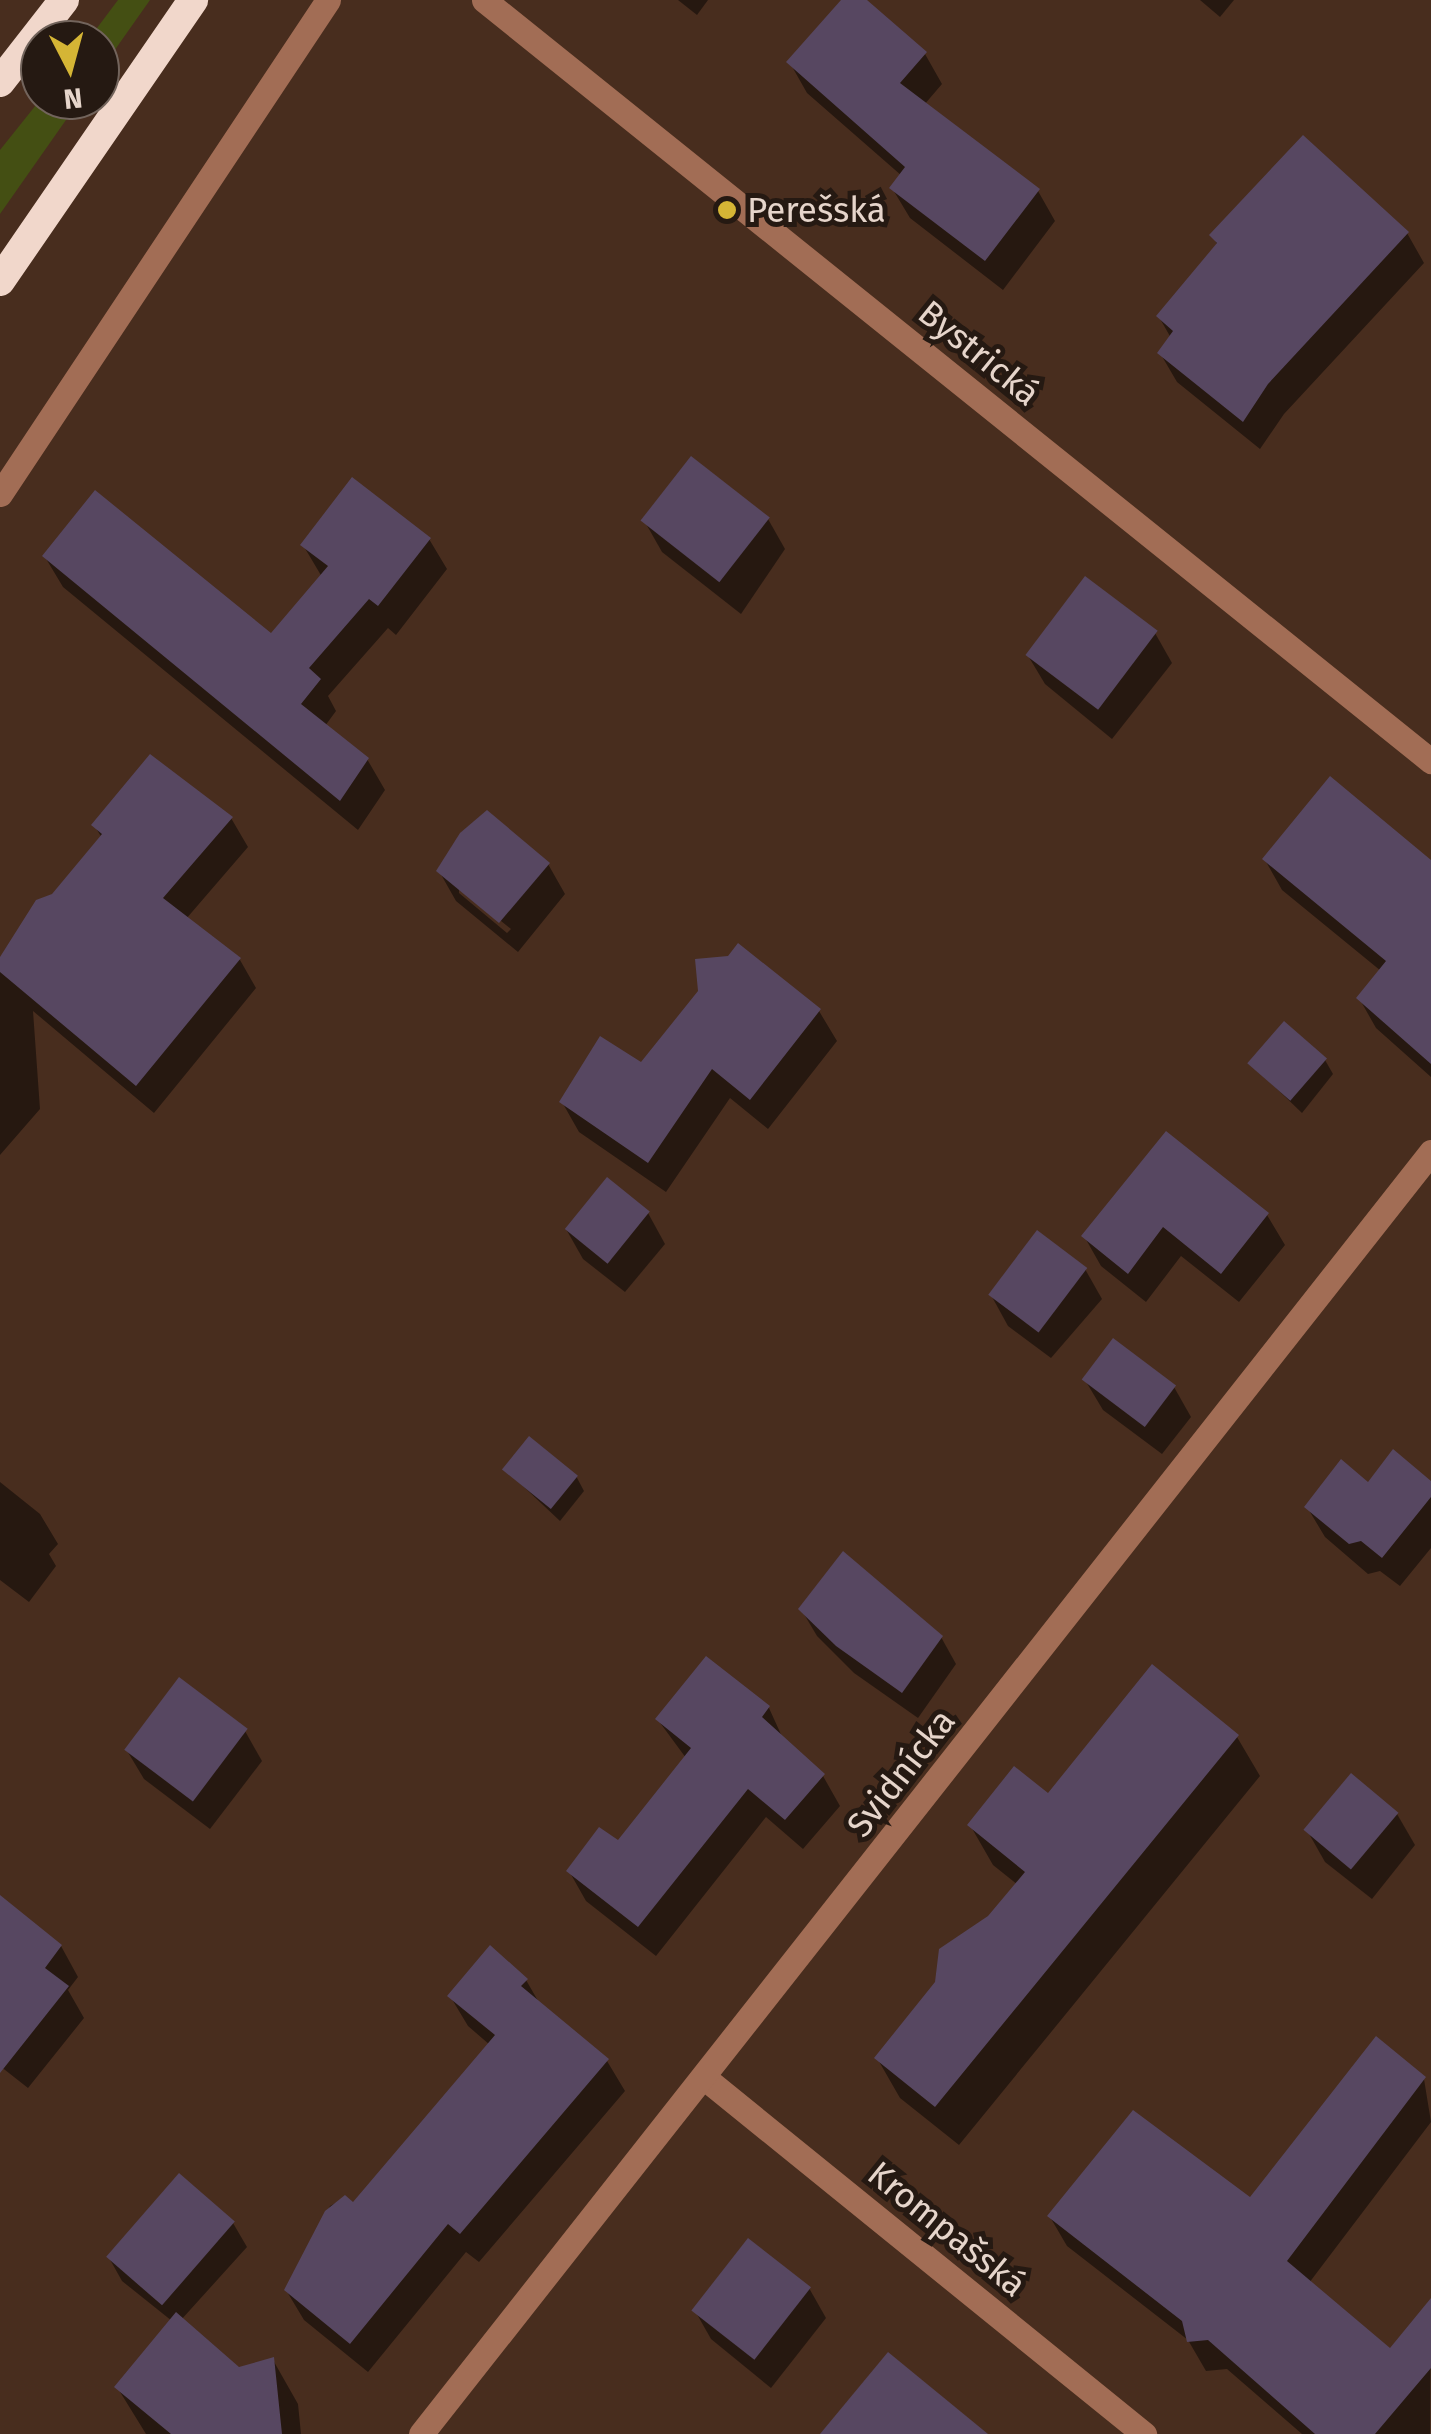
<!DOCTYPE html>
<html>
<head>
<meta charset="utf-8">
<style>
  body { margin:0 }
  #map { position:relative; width:1431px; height:2434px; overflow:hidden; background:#482d1e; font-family:"Fira Sans",sans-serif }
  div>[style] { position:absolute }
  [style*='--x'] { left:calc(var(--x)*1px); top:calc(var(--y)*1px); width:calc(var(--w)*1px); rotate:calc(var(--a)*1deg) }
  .green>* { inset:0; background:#444f13 }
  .shadow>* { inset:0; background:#0007 }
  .building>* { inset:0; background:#574761; transform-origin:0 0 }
  .minor>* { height:25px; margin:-12.5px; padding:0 12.5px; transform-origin:12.5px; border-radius:12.5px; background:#a26d55 }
  .highway>* { height:30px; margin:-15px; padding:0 15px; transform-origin:15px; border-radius:15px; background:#f1d7cb }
  .dots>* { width:28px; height:28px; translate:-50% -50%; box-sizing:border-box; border:5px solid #251912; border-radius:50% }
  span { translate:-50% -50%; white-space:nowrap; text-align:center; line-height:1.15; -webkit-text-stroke:10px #251912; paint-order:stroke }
  .poi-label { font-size:35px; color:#e6d5cb }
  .left { translate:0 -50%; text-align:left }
  .street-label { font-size:35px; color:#e6d5cb }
  .north { position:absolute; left:20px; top:20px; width:100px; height:100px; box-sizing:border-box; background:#251912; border:2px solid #72645c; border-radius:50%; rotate:174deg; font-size:28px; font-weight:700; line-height:40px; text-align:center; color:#e6d5cb }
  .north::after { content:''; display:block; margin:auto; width:35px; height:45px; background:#d5b535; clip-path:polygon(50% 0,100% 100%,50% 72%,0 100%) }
</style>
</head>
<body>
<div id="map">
  <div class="green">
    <div style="clip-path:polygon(118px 0,150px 0,100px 71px,100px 40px,88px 40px)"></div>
    <div style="clip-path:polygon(40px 100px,80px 100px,0 214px,0 150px)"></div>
  </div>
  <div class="shadow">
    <div style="clip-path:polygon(678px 0,708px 0,697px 15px)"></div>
    <div style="clip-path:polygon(844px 0,864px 0,925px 54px,942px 84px,924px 105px,1038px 191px,1055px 221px,1003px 290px,910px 218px,892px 188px,902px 176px,807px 93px,790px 63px)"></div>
    <div style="clip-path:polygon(1200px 0,1234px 0,1220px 17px)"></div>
    <div style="clip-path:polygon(1407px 233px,1424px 263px,1284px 414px,1260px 449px,1177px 382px,1160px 353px,1171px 338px,1159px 317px,1218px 246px,1213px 236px)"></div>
    <div style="clip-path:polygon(768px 519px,785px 549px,741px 614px,662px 552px,645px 522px)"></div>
    <div style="clip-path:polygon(429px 539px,447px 569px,396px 635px,388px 628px,328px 696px,336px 711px,325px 726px,367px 759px,385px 790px,358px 830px,63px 587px,45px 557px,271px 636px,322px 577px,303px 545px)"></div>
    <div style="clip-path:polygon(1155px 633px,1172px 663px,1112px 739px,1045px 684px,1027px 654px)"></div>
    <div style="clip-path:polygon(231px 818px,248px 847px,186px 919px,240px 960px,256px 988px,154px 1113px,33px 1011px,40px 1109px,0 1155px,0 961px,102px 838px,94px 825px)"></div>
    <div style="clip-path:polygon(1265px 860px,1431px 896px,1431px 1077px,1376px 1028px,1359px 998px,1381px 971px,1282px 890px)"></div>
    <div style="clip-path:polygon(evenodd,548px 864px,565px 894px,518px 952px,456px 901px,439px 871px,548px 864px,459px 887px,511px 929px,507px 933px,459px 893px,459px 887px)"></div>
    <div style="clip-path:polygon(819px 1011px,837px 1041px,768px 1129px,730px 1098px,666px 1192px,579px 1132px,562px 1102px,641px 1065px)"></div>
    <div style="clip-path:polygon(1325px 1060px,1333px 1074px,1302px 1113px,1252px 1065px)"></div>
    <div style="clip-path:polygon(1167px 1134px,1267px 1215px,1285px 1245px,1239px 1302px,1181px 1256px,1146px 1302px,1101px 1266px,1084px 1236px)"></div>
    <div style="clip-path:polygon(648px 1213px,665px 1244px,625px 1292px,583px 1259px,566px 1229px)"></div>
    <div style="clip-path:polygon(1085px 1269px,1102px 1299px,1051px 1358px,1008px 1326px,991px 1295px)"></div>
    <div style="clip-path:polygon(1085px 1380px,1174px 1387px,1191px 1417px,1162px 1454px,1103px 1410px)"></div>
    <div style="clip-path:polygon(506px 1470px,576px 1476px,584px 1491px,560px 1521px)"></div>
    <div style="clip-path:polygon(0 1482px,40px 1514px,58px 1544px,49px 1554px,56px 1566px,29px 1602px,0 1580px)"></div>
    <div style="clip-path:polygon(1431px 1484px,1431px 1548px,1400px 1586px,1380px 1571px,1368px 1574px,1325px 1537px,1307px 1507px,1368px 1485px)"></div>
    <div style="clip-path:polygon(801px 1609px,941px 1637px,956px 1664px,918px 1718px,854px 1673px,817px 1636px)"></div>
    <div style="clip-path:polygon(769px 1708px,784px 1741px,823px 1776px,840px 1806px,803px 1849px,766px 1817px,656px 1956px,586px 1901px,569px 1871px,618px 1843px,686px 1758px,658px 1720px)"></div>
    <div style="clip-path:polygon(245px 1731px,262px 1761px,210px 1829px,144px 1779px,126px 1749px)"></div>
    <div style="clip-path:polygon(1237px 1737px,1260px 1776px,959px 2145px,900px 2098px,877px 2058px,1018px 1885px,993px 1865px,970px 1825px)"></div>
    <div style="clip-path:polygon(1397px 1814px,1415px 1845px,1372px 1899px,1325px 1862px,1308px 1832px)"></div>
    <div style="clip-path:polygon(0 1932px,61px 1946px,78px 1977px,68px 1990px,84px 2018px,28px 2088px,0 2066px)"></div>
    <div style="clip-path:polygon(526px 1980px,541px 2006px,607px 2061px,625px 2091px,479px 2262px,466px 2252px,368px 2372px,304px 2320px,286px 2290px,330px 2206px,345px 2198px,354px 2205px,490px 2045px,468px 2026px,450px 1996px)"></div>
    <div style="clip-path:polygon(1424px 2079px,1431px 2122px,1309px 2283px,1390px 2351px,1431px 2302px,1430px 2434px,1302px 2434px,1227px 2369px,1206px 2371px,1188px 2340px,1067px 2246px,1050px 2217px,1251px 2201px)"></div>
    <div style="clip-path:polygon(233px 2223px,247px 2247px,181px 2320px,239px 2369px,273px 2360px,298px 2404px,301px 2434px,146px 2434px,117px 2387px,172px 2321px,122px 2281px,108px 2256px)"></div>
    <div style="clip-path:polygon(809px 2288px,826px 2318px,771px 2388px,711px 2339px,694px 2309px)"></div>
  </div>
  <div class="building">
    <div style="clip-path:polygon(841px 0,867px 0,927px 52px,900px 83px,1040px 189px,985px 261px,889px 188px,905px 167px,786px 62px)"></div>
    <div style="clip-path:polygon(1303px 135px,1409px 232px,1268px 384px,1243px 422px,1157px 353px,1173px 331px,1156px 316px,1217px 243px,1209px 235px)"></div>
    <div style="left:691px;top:456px;width:100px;height:82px;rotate:38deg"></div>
    <div style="clip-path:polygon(352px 477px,431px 538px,378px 606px,369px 599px,309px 668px,321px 679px,301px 704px,369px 758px,340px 801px,42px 556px,95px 490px,271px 633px,328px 566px,300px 545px)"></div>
    <div style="left:1085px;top:576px;width:91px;height:99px;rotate:37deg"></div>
    <div style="clip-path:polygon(150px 754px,233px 817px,163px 898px,241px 958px,136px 1086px,0 972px,0 957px,36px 900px,52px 894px,102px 834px,91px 825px)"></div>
    <div style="clip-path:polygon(1330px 776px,1431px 860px,1431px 1064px,1356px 998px,1386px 961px,1262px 859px)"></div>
    <div style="clip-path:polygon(487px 810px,550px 863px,499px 923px,436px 871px,460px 833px)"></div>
    <div style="clip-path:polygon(738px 943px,821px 1009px,750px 1100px,712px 1069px,648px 1163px,559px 1102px,600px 1036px,641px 1062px,698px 991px,695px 959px,728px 956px)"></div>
    <div style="left:1284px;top:1021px;width:57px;height:56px;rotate:41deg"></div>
    <div style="clip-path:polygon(1166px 1131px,1269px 1213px,1221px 1274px,1163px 1227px,1128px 1274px,1081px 1236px)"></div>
    <div style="left:607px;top:1177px;width:55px;height:67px;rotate:39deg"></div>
    <div style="left:1037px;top:1230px;width:63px;height:81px;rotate:37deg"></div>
    <div style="left:1113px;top:1338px;width:79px;height:52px;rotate:37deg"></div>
    <div style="left:529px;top:1436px;width:63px;height:43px;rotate:39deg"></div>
    <div style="clip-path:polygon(1393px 1449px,1431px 1481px,1431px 1497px,1382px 1558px,1361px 1541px,1349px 1544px,1304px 1507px,1341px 1459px,1368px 1482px)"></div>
    <div style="clip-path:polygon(843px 1551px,943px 1636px,902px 1693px,836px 1646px,798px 1609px)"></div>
    <div style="clip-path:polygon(706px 1656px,770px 1706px,762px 1717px,825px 1774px,785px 1820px,748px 1789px,638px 1927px,566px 1871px,599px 1827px,618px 1840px,691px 1748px,655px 1719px)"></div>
    <div style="clip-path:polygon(1152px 1664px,1239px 1735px,935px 2107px,874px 2058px,935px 1982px,939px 1949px,988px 1916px,1025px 1872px,967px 1825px,1014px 1766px,1048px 1793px)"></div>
    <div style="left:179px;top:1677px;width:86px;height:91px;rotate:37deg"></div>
    <div style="left:1351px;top:1773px;width:62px;height:74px;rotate:40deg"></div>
    <div style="clip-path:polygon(0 1895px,62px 1945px,45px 1968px,69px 1986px,0 2073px)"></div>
    <div style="clip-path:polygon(490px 1945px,528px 1979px,521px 1986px,609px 2059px,460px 2234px,448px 2224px,350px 2344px,284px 2290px,325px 2211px,345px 2195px,353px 2202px,495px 2035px,447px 1996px)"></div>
    <div style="clip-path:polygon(1376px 2036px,1426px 2077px,1287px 2261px,1390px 2348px,1431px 2298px,1431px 2368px,1375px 2434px,1315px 2434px,1208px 2340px,1187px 2342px,1182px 2321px,1047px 2216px,1133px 2110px,1250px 2197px)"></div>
    <div style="left:179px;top:2173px;width:74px;height:111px;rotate:41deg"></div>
    <div style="left:748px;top:2238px;width:80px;height:92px;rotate:38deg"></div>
    <div style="clip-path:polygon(176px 2312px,239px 2367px,274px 2357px,282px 2434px,171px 2434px,114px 2387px)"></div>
    <div style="clip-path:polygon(888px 2352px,988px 2434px,820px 2434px)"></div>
  </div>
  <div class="minor">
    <div style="--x:484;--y:0;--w:1215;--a:38.79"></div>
    <div style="--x:0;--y:494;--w:593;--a:-56.42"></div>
    <div style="--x:706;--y:2079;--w:564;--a:39.02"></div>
    <div style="--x:421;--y:2434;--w:1632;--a:-51.77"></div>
  </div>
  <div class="highway">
    <div style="--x:0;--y:82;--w:104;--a:-52"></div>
    <div style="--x:0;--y:281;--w:341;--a:-55.5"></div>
  </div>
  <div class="dots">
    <div style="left:727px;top:210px;background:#d5b535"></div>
  </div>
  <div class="poi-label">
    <span class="left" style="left:747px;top:210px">Perešská</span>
  </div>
  <div class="street-label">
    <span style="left:979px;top:353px;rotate:39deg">Bystrická</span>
    <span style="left:901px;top:1773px;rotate:-52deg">Svidnícka</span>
    <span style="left:947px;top:2229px;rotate:39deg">Krompašská</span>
  </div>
  <div class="north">N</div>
</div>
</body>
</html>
